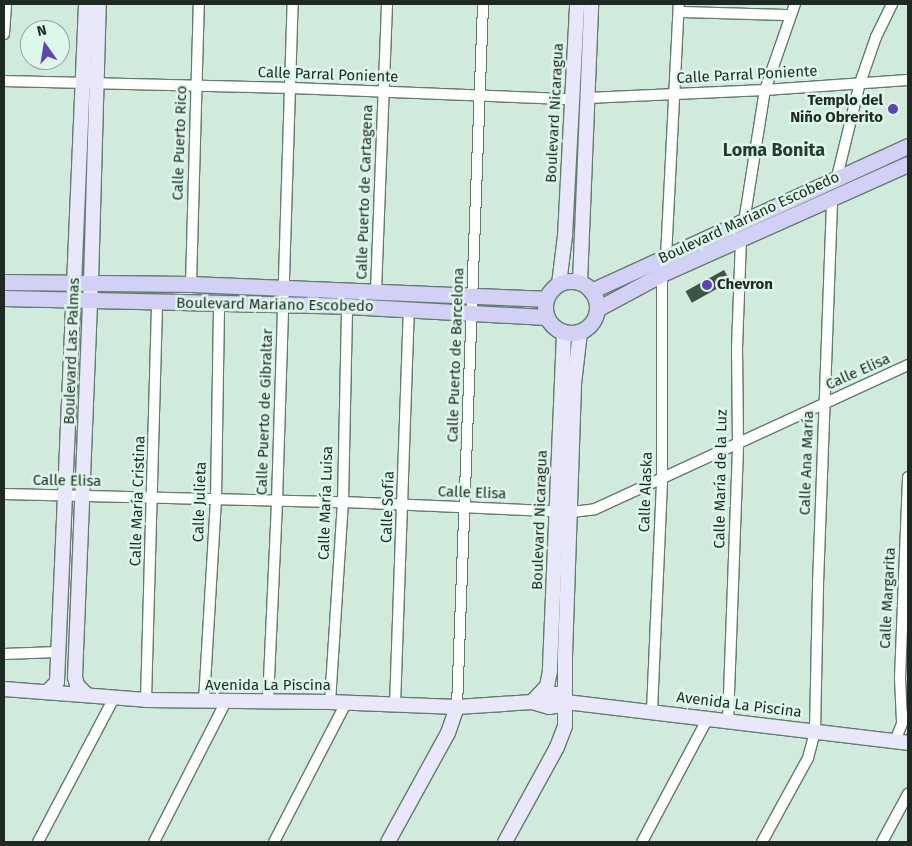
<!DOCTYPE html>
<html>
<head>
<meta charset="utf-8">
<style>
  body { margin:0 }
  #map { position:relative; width:912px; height:846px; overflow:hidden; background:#d0eadc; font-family:"Fira Sans",sans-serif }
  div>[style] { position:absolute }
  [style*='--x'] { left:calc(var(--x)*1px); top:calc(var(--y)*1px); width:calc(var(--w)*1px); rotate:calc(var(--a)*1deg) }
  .building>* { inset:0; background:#3d5348; transform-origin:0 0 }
  .roads { filter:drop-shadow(1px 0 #637b6f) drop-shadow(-1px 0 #637b6f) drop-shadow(0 1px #637b6f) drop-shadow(0 -1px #637b6f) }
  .street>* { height:10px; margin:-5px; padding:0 5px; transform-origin:5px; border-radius:5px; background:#fff }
  .secondary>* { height:14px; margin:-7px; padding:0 7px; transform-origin:7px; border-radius:7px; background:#e9e7fa }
  .primary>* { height:15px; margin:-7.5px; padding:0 7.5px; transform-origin:7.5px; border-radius:7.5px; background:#d3d0f6 }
  .primary>.ring { margin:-7.5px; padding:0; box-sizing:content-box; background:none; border:15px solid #d3d0f6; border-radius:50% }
  .dots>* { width:14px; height:14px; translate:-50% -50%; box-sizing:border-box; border:2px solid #ddf7ea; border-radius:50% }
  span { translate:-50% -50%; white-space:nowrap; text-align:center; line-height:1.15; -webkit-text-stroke:5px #ddf7ea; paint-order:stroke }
  .street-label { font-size:15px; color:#1f2924 }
  .poi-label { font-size:15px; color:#1f2924; font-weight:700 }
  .right { translate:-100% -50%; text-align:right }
  .left { translate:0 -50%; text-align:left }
  .quarter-label { font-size:18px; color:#263b31; font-weight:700 }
  .frame { position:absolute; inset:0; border:5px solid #1f2924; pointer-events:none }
  .north { position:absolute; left:20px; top:20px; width:50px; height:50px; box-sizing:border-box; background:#ddf7ea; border:1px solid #91a59b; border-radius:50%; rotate:347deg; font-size:14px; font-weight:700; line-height:20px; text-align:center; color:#1f2924 }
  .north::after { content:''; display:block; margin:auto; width:18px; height:22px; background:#5f42ba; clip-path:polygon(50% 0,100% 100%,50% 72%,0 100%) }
</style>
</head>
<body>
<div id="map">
  <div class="building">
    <div style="left:724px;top:270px;width:13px;height:44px;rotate:61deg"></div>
  </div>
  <div class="roads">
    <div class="street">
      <div style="--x:679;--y:12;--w:110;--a:1.6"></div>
      <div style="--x:4;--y:34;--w:30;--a:-86"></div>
      <div style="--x:4;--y:81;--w:288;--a:1.4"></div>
      <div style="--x:292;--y:88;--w:279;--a:2.3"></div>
      <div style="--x:587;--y:98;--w:178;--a:-2.6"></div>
      <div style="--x:765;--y:90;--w:143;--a:-4"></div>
      <div style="--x:837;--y:177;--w:97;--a:-76.3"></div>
      <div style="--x:860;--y:83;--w:49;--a:-70.8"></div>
      <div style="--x:876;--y:37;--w:37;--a:-64"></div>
      <div style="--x:744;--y:222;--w:134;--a:-81"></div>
      <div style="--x:765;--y:90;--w:91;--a:-70.8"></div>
      <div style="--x:666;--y:257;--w:253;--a:-87.1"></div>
      <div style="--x:191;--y:284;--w:280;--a:-88.4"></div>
      <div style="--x:376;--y:291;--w:287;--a:-87.8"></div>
      <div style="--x:4;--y:494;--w:339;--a:1.4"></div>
      <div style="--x:343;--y:502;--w:229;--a:2.5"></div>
      <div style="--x:572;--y:512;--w:23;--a:-7"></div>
      <div style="--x:595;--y:509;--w:345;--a:-24.7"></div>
      <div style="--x:4;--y:654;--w:54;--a:-2.1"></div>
      <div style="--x:146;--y:700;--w:397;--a:-88.4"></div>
      <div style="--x:204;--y:701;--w:202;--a:-86.6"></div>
      <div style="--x:216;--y:499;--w:194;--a:-89.1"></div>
      <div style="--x:268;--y:701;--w:200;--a:-87.4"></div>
      <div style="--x:277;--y:501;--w:497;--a:-88.2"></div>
      <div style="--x:330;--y:702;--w:200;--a:-86.3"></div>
      <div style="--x:343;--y:502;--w:196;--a:-88.8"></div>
      <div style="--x:395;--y:706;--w:398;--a:-88"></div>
      <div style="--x:457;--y:707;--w:703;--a:-87.88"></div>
      <div style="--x:652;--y:711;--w:233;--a:-87.5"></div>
      <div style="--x:662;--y:478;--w:204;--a:-90"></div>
      <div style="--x:728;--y:721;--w:279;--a:-87.9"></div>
      <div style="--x:738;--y:442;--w:94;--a:-90.6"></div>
      <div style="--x:737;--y:348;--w:110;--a:-87.9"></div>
      <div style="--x:902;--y:721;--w:43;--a:-92.7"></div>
      <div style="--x:900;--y:678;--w:201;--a:-87.7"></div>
      <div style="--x:895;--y:741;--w:27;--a:-68"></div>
      <div style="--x:38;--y:842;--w:163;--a:-62.2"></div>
      <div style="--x:154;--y:842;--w:158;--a:-62.9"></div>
      <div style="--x:274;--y:842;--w:157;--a:-62.6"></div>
      <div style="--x:642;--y:842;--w:140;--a:-62"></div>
      <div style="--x:762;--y:842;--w:96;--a:-61.3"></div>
      <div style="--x:808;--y:758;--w:28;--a:-75"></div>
      <div style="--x:815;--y:731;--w:147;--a:-88.8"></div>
      <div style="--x:818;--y:584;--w:387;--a:-87.9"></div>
      <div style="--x:882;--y:842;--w:55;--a:-61.6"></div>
    </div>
    <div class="secondary">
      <div style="--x:580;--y:283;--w:279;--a:-87.7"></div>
      <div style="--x:559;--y:284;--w:48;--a:-82.9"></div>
      <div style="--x:565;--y:236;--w:232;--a:-87"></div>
      <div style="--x:564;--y:333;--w:338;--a:92.4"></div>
      <div style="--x:550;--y:671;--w:15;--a:101"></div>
      <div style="--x:547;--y:686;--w:22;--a:133"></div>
      <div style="--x:532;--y:702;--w:18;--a:16"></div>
      <div style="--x:549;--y:707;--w:12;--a:-9"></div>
      <div style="--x:561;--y:705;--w:6;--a:-31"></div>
      <div style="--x:4;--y:689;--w:142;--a:4.4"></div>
      <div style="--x:146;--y:700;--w:184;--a:0.6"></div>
      <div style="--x:330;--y:702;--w:127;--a:2.3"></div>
      <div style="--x:457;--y:707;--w:75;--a:-3.8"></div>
      <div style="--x:532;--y:702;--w:20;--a:-24"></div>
      <div style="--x:550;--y:694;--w:7;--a:0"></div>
      <div style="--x:557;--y:694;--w:12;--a:42"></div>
      <div style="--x:566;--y:702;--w:344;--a:6.8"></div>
      <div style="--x:47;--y:692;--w:14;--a:-45"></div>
      <div style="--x:57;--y:682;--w:679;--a:-87.55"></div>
      <div style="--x:87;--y:695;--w:14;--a:-135"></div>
      <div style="--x:77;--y:685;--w:8;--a:-104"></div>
      <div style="--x:75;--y:677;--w:394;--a:-87.7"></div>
      <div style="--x:91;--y:283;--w:279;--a:-88.4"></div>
      <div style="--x:388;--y:842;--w:124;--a:-61.2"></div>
      <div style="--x:448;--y:733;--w:28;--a:-71"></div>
      <div style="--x:505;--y:842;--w:108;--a:-61.3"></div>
      <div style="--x:557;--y:747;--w:22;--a:-69"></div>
      <div style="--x:565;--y:726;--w:70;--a:-90"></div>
      <div style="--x:565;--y:656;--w:272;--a:-88.1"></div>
      <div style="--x:574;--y:384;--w:52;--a:-83.4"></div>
    </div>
    <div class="primary">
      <div class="ring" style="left:545px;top:281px;width:37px;height:37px"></div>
      <div style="--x:4;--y:282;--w:187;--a:0.6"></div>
      <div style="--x:191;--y:284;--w:355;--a:2.4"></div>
      <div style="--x:591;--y:291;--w:349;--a:-24.6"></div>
      <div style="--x:4;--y:298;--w:343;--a:1.3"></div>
      <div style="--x:347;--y:306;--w:199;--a:3.2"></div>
      <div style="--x:597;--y:309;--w:74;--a:-28.3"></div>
      <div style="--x:662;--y:274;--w:269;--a:-24.1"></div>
    </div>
  </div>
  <div class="dots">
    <div style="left:893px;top:109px;background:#5f42ba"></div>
    <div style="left:707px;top:285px;background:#5f42ba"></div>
  </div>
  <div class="street-label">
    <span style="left:328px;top:75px;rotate:2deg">Calle Parral Poniente</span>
    <span style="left:747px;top:75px;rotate:-3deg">Calle Parral Poniente</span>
    <span style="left:555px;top:113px;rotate:-87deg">Boulevard Nicaragua</span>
    <span style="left:180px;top:143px;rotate:-88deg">Calle Puerto Rico</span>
    <span style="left:365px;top:192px;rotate:-88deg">Calle Puerto de Cartagena</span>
    <span style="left:749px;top:218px;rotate:-25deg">Boulevard Mariano Escobedo</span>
    <span style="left:275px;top:305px;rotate:1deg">Boulevard Mariano Escobedo</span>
    <span style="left:72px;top:351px;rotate:-88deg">Boulevard Las Palmas</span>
    <span style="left:456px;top:355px;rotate:-88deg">Calle Puerto de Barcelona</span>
    <span style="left:858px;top:372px;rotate:-24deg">Calle Elisa</span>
    <span style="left:265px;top:412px;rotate:-88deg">Calle Puerto de Gibraltar</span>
    <span style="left:807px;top:463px;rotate:-88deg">Calle Ana María</span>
    <span style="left:721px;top:479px;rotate:-89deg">Calle María de la Luz</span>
    <span style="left:67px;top:481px;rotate:1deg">Calle Elisa</span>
    <span style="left:646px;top:492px;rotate:-88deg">Calle Alaska</span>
    <span style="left:472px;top:493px;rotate:2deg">Calle Elisa</span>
    <span style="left:138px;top:501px;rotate:-88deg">Calle María Cristina</span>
    <span style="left:200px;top:502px;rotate:-88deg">Calle Julieta</span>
    <span style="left:326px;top:503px;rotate:-88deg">Calle María Luisa</span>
    <span style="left:388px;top:507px;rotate:-88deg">Calle Sofía</span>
    <span style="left:540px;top:520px;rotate:-88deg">Boulevard Nicaragua</span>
    <span style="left:888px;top:598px;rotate:-87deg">Calle Margarita</span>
    <span style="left:268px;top:686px">Avenida La Piscina</span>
    <span style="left:739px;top:705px;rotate:7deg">Avenida La Piscina</span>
  </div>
  <div class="poi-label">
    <span class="right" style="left:883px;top:109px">Templo del<br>Niño Obrerito</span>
    <span class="left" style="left:717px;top:285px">Chevron</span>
  </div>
  <div class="quarter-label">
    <span style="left:774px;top:150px">Loma Bonita</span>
  </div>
  <div class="frame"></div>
  <div class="north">N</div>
</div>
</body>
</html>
